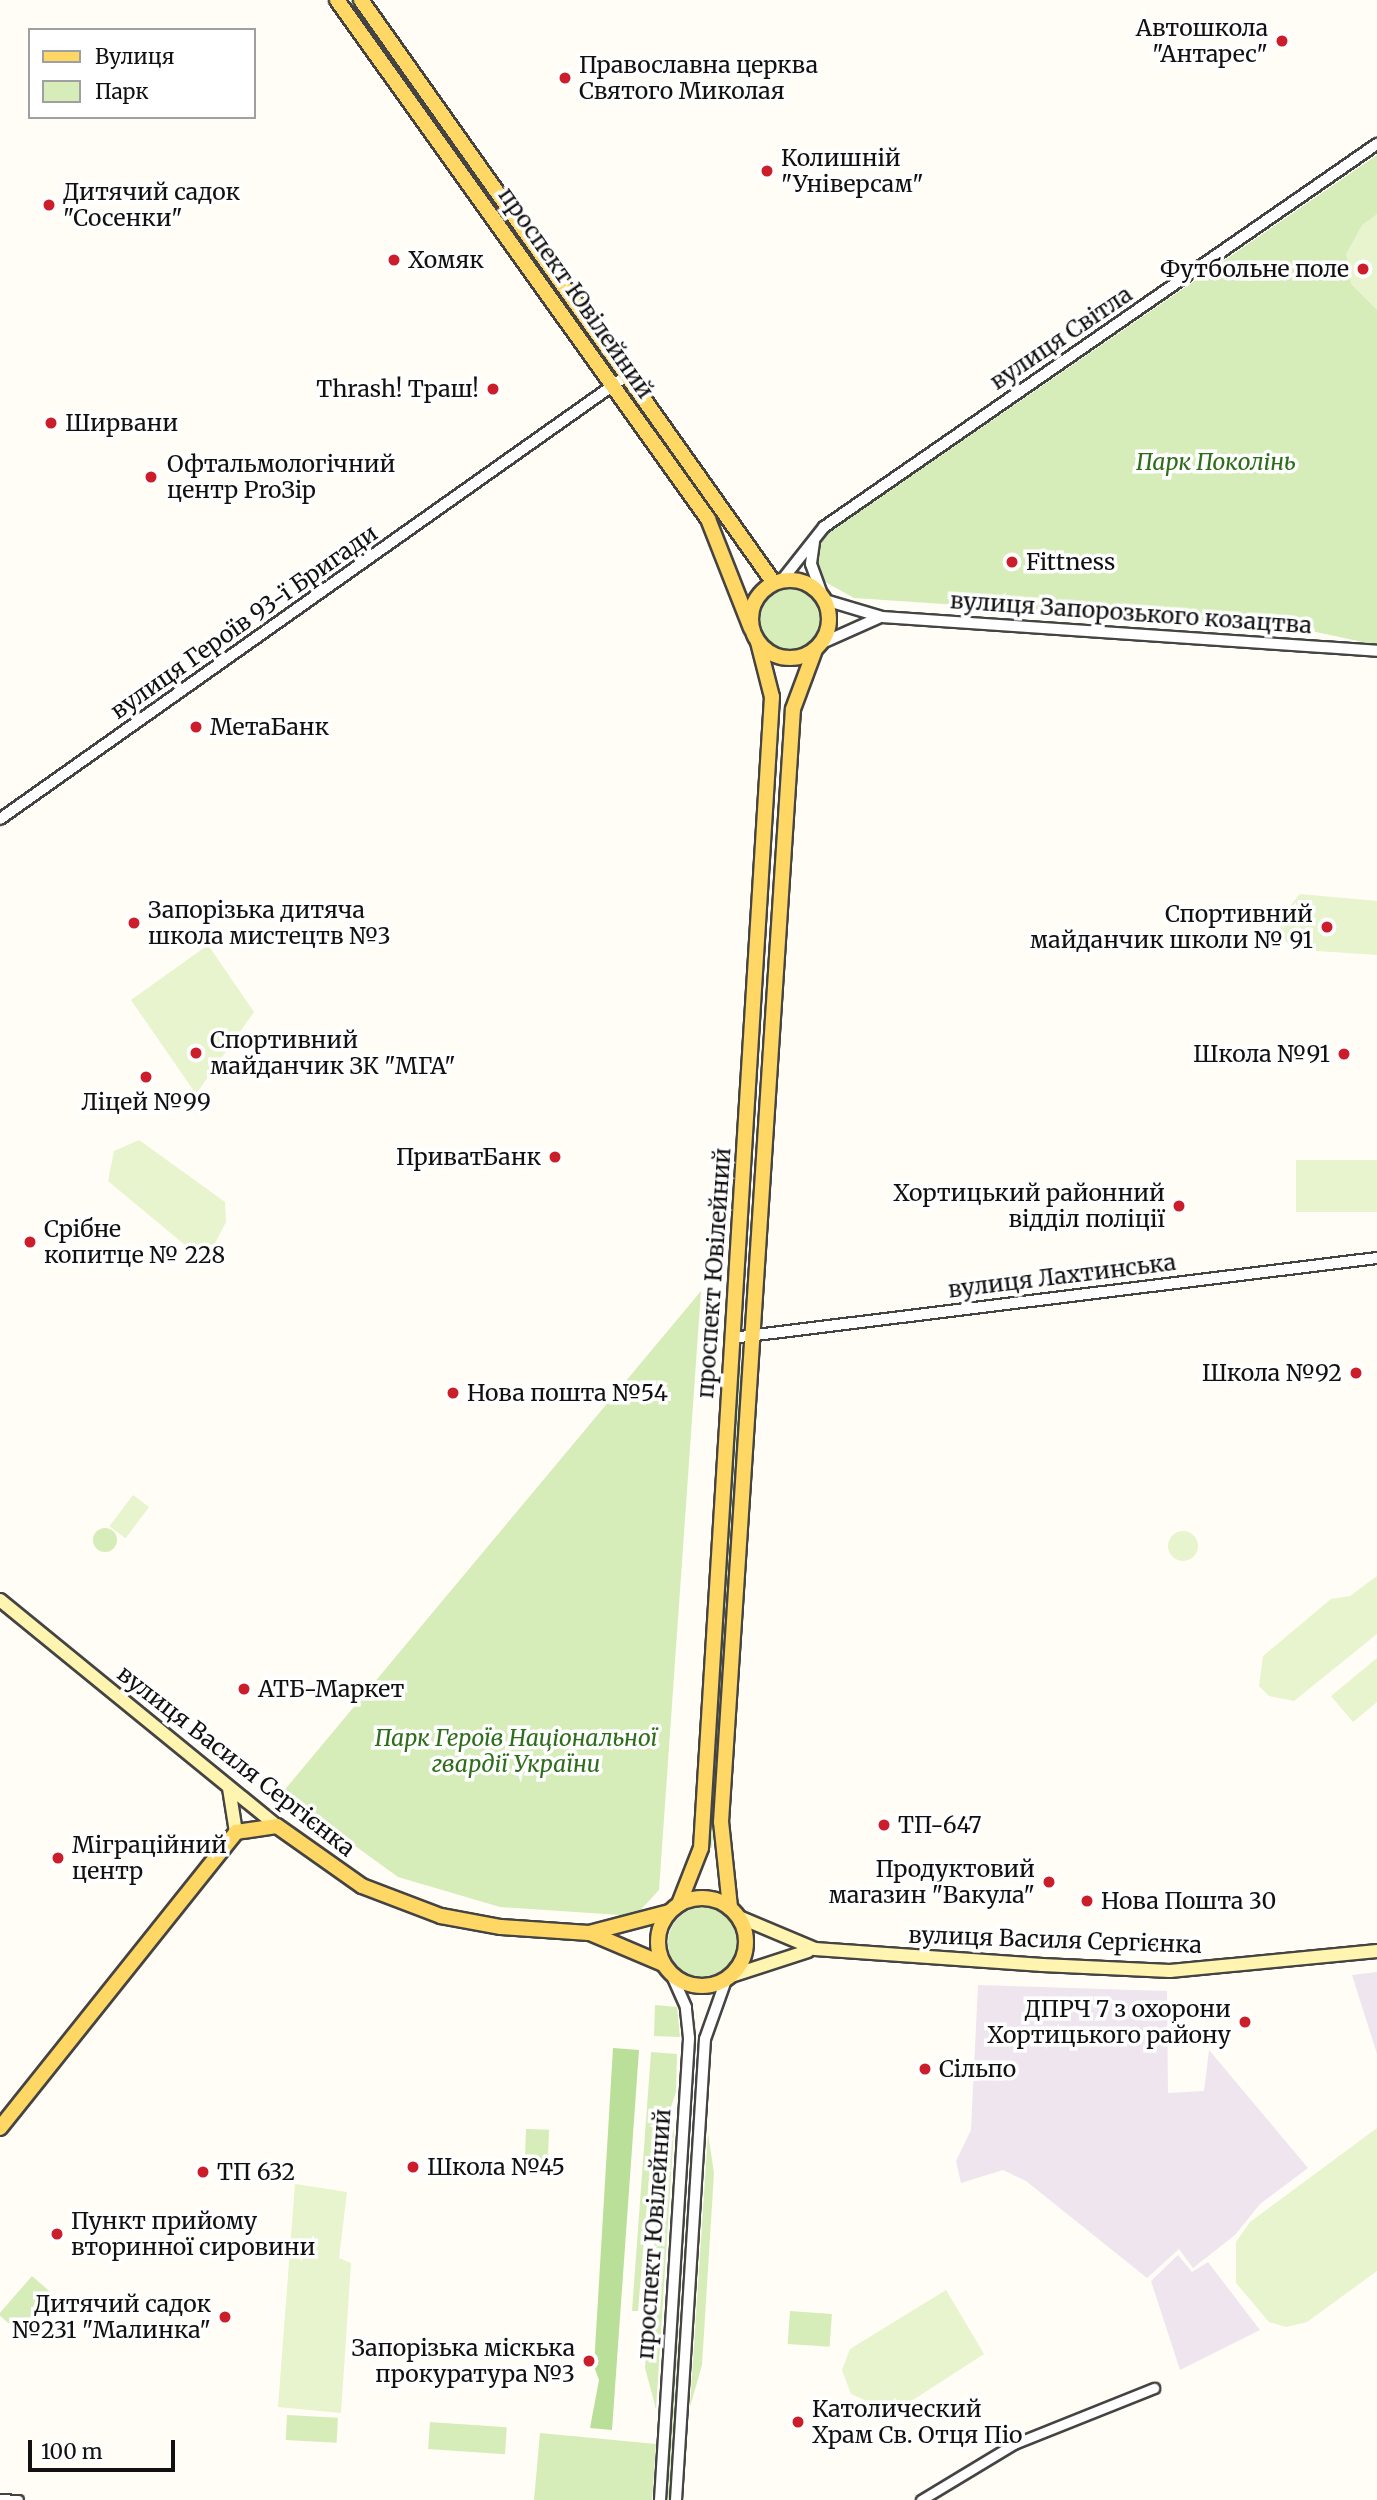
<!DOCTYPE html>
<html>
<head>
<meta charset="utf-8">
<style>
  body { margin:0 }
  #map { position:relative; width:1377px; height:2500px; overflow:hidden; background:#fffdf5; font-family:Merriweather,serif }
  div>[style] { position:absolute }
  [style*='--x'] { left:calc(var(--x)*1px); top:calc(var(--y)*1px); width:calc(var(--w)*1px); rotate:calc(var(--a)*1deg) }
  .industrial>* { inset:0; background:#eee5ef }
  .green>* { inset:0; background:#d6edba; transform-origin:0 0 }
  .round { border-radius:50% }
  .forest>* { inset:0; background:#badf99 }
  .pitch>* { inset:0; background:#e7f4cd; transform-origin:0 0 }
  .roads { filter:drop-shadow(2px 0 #444) drop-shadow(-2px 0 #444) drop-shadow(0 2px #444) drop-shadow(0 -2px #444) }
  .minor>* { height:9px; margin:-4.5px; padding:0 4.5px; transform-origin:4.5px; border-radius:4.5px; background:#fff }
  .tertiary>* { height:10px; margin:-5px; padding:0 5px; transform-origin:5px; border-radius:5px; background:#fff }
  .secondary>* { height:12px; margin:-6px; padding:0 6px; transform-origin:6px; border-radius:6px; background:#fff5b0 }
  .primary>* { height:14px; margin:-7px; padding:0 7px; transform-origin:7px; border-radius:7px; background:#ffd765 }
  .primary>.ring { margin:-7px; padding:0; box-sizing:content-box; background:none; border:14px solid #ffd765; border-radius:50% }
  .dots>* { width:19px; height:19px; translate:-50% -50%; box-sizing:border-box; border:4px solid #fff; border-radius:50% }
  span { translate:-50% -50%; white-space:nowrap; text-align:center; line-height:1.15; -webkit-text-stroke:7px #fff; paint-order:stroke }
  .poi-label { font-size:23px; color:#111 }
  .right { translate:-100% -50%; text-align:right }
  .left { translate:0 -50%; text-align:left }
  .street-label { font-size:23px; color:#111 }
  .park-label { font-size:23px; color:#2e6e1b; font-style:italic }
  .legend { position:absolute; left:28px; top:28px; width:228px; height:91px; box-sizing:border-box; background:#fff; border:2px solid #a0a0a0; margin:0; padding:9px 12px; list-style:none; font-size:21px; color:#111 }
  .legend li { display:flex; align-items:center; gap:14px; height:35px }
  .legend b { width:35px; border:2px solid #a0a0a0 }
  .scale { position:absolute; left:28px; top:2440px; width:147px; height:32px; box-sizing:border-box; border:4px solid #111; border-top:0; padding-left:9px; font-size:21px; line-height:24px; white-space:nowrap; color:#111; -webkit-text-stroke:5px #fff; paint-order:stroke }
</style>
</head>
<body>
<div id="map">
  <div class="industrial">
    <div style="clip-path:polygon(1377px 1972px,1377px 2054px,1352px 1975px)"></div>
    <div style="clip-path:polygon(978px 1985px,1167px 1991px,1168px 2093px,1204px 2091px,1209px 2050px,1308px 2168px,1260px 2204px,1235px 2235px,1193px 2268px,1179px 2249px,1147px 2278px,1026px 2181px,1003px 2170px,961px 2183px,956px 2161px,971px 2130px)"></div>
    <div style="clip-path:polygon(1178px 2255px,1192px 2272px,1208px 2262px,1260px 2330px,1180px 2370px,1151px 2281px)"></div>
  </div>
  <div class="green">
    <div style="clip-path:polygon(1377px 155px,1377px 645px,1297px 628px,854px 598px,820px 579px,816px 560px,823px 537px)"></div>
    <div class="round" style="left:755px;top:583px;width:70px;height:70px"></div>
    <div style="clip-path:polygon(701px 1291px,659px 1890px,635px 1916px,500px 1907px,398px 1877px,282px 1793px)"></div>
    <div style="clip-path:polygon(744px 1366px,712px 1848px,708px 1848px,738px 1367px)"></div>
    <div class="round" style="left:93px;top:1528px;width:24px;height:24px"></div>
    <div class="round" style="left:668px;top:1907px;width:72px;height:72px"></div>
    <div style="clip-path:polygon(655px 2005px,677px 2007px,680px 2037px,654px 2036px)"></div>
    <div style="clip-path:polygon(697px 2006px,669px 2500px,665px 2500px,691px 2081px)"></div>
    <div style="clip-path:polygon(651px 2052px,677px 2054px,676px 2092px,650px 2169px,638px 2311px,632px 2311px)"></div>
    <div style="left:526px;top:2129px;width:23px;height:39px;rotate:2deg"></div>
    <div style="clip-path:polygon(674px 2129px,656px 2409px,645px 2368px,660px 2167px)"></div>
    <div style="clip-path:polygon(708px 2133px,714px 2173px,702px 2365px,690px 2407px)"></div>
    <div style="left:32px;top:2276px;width:29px;height:51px;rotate:41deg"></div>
    <div style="left:790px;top:2311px;width:42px;height:33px;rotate:4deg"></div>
    <div style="left:287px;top:2415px;width:51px;height:25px;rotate:3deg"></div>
    <div style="left:430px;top:2422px;width:77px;height:27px;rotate:4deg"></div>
    <div style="clip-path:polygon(540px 2433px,656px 2444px,652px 2500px,534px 2500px)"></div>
  </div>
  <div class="forest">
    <div style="clip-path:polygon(613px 2048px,639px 2050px,612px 2430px,590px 2428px,599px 2380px,594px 2366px)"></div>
  </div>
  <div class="pitch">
    <div style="clip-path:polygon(1377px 214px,1377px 310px,1351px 284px,1346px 254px,1362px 225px)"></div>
    <div style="clip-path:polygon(1300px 894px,1377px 901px,1377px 955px,1302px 950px,1286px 942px,1278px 920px)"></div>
    <div style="clip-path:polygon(208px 945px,254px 1012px,196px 1094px,131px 1000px)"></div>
    <div style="clip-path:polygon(139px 1140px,225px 1202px,226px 1222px,214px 1245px,185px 1245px,108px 1181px,114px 1151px)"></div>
    <div style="left:1377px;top:1160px;width:52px;height:81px;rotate:90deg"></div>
    <div style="left:133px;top:1495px;width:20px;height:39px;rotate:37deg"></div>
    <div class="round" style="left:1168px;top:1531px;width:30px;height:30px"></div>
    <div style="clip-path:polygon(1377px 1576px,1377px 1634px,1294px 1701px,1269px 1696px,1259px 1686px,1263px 1656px,1331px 1599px,1350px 1596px)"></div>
    <div style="clip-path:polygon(1377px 1658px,1377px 1702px,1353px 1722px,1331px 1696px)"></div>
    <div style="clip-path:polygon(1377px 2128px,1377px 2271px,1307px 2322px,1286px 2327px,1269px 2322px,1236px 2283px,1236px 2242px,1250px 2222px)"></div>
    <div style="clip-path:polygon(295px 2184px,347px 2192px,339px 2258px,351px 2263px,341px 2413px,278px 2407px)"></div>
    <div style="clip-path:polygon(946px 2290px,984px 2354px,882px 2420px,871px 2403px,851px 2394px,842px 2370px,850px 2349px)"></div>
  </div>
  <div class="roads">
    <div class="minor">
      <div style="--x:0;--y:2499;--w:18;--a:3"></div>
      <div style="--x:921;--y:2500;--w:109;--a:-31.1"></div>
      <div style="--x:1014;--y:2444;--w:151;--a:-21.8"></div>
    </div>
    <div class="tertiary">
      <div style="--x:814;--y:542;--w:22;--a:98"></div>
      <div style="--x:811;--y:564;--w:35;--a:70"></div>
      <div style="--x:782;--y:580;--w:68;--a:-51.6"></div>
      <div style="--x:824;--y:527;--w:673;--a:-34.71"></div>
      <div style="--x:825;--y:600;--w:59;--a:16.6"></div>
      <div style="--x:882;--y:617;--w:496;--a:3.9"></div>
      <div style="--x:820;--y:644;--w:64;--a:-24.1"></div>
      <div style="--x:0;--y:819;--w:770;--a:-35.28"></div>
      <div style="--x:732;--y:1338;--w:650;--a:-7.07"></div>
      <div style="--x:660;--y:2500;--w:463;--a:-86.4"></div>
      <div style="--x:689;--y:2038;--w:31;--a:-96"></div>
      <div style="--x:686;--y:2007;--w:36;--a:-114"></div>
      <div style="--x:676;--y:2500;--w:462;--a:-86.4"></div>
      <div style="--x:705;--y:2039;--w:63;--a:-70.4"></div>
    </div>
    <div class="secondary">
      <div style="--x:0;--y:1600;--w:357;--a:39.2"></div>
      <div style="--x:229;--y:1788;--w:45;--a:81"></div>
      <div style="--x:739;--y:1917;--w:82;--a:22.8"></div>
      <div style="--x:815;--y:1949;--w:228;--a:4"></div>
      <div style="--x:1042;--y:1965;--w:128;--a:2.7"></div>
      <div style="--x:1170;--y:1971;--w:208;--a:-5.5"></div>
      <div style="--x:731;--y:1976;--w:81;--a:-18"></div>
    </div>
    <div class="primary">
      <div style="--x:337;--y:0;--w:638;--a:54.44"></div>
      <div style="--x:708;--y:519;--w:117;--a:68.5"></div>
      <div style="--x:361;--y:0;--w:714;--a:54.69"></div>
      <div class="ring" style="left:751px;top:580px;width:64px;height:64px"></div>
      <div class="ring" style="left:658px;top:1898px;width:74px;height:74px"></div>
      <div style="--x:679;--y:1904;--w:60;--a:-68.6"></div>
      <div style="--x:701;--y:1848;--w:1153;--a:-86.47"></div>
      <div style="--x:772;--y:697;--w:57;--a:-104.3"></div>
      <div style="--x:730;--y:1907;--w:85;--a:-96"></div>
      <div style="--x:721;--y:1822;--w:1115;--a:-86.3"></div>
      <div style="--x:793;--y:709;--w:63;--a:-69.6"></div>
      <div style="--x:590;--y:1933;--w:79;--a:23"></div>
      <div style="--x:0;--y:2128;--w:379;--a:-51.4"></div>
      <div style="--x:236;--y:1832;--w:41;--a:-8.3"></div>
      <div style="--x:277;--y:1826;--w:104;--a:35.2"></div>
      <div style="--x:362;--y:1886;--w:85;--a:20.8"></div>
      <div style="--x:441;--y:1916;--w:61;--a:10.4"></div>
      <div style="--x:501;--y:1927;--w:88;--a:3.9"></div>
      <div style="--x:589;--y:1933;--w:83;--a:-14.7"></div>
    </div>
  </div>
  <div class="dots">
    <div style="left:1282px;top:41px;background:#cb1e2a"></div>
    <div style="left:565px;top:78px;background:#cb1e2a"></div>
    <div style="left:767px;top:171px;background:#cb1e2a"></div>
    <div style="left:49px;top:205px;background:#cb1e2a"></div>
    <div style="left:394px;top:260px;background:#cb1e2a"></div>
    <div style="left:1363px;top:269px;background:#cb1e2a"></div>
    <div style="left:493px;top:389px;background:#cb1e2a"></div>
    <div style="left:51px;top:423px;background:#cb1e2a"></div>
    <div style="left:151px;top:477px;background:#cb1e2a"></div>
    <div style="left:1012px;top:562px;background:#cb1e2a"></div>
    <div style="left:196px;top:727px;background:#cb1e2a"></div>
    <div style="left:134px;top:923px;background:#cb1e2a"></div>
    <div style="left:1327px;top:927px;background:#cb1e2a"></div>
    <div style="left:196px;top:1053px;background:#cb1e2a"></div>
    <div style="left:1344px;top:1054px;background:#cb1e2a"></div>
    <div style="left:146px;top:1077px;background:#cb1e2a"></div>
    <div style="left:555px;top:1157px;background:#cb1e2a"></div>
    <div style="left:1179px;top:1206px;background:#cb1e2a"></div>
    <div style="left:30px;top:1242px;background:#cb1e2a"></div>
    <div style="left:1356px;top:1373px;background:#cb1e2a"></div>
    <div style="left:453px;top:1393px;background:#cb1e2a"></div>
    <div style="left:244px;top:1689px;background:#cb1e2a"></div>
    <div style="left:884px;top:1825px;background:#cb1e2a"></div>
    <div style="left:58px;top:1858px;background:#cb1e2a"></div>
    <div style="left:1049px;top:1882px;background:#cb1e2a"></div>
    <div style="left:1087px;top:1901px;background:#cb1e2a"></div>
    <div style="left:1245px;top:2022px;background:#cb1e2a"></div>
    <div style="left:925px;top:2069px;background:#cb1e2a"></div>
    <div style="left:413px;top:2167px;background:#cb1e2a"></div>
    <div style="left:203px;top:2172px;background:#cb1e2a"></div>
    <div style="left:57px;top:2234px;background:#cb1e2a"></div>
    <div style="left:225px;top:2317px;background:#cb1e2a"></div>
    <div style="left:589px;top:2361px;background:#cb1e2a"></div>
    <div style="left:798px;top:2422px;background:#cb1e2a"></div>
  </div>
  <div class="poi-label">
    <span class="right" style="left:1268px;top:41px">Автошкола<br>"Антарес"</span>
    <span class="left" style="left:579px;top:78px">Православна церква<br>Святого Миколая</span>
    <span class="left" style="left:781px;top:171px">Колишній<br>"Універсам"</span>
    <span class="left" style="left:63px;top:205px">Дитячий садок<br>"Сосенки"</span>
    <span class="left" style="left:408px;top:260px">Хомяк</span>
    <span class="right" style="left:1349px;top:269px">Футбольне поле</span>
    <span class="right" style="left:479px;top:389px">Thrash! Траш!</span>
    <span class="left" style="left:65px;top:423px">Ширвани</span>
    <span class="left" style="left:167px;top:477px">Офтальмологічний<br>центр ProЗір</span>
    <span class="left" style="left:1026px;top:562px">Fittness</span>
    <span class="left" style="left:210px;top:727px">МетаБанк</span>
    <span class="left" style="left:148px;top:923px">Запорізька дитяча<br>школа мистецтв №3</span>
    <span class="right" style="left:1313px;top:927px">Спортивний<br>майданчик школи № 91</span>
    <span class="left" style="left:210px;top:1053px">Спортивний<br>майданчик ЗК "МГА"</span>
    <span class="right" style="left:1330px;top:1054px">Школа №91</span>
    <span style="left:146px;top:1102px">Ліцей №99</span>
    <span class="right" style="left:541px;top:1157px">ПриватБанк</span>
    <span class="right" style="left:1165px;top:1206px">Хортицький районний<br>відділ поліції</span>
    <span class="left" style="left:44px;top:1242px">Срібне<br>копитце № 228</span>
    <span class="right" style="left:1342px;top:1373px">Школа №92</span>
    <span class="left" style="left:467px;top:1393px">Нова пошта №54</span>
    <span class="left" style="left:258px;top:1689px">АТБ-Маркет</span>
    <span class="left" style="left:898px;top:1825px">ТП-647</span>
    <span class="left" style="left:72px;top:1858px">Міграційний<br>центр</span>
    <span class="right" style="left:1035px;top:1882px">Продуктовий<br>магазин "Вакула"</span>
    <span class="left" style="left:1101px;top:1901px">Нова Пошта 30</span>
    <span class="right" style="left:1231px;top:2022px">ДПРЧ 7 з охорони<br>Хортицького району</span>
    <span class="left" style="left:939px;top:2069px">Сільпо</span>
    <span class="left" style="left:427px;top:2167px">Школа №45</span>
    <span class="left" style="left:217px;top:2172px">ТП 632</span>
    <span class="left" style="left:71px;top:2234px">Пункт прийому<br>вторинної сировини</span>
    <span class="right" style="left:211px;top:2317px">Дитячий садок<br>№231 "Малинка"</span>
    <span class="right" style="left:575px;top:2361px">Запорізька міскька<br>прокуратура №3</span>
    <span class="left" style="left:812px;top:2422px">Католический<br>Храм Св. Отця Піо</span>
  </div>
  <div class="street-label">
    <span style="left:576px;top:293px;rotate:55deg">проспект Ювілейний</span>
    <span style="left:1061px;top:338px;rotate:-34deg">вулиця Світла</span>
    <span style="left:1131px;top:613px;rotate:4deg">вулиця Запорозького козацтва</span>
    <span style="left:244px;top:622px;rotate:-35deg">вулиця Героїв 93-ї Бригади</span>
    <span style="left:714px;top:1273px;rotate:-86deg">проспект Ювілейний</span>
    <span style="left:1062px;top:1276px;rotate:-7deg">вулиця Лахтинська</span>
    <span style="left:236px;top:1761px;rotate:38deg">вулиця Василя Сергієнка</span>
    <span style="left:1055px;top:1940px;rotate:2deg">вулиця Василя Сергієнка</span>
    <span style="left:654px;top:2234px;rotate:-86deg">проспект Ювілейний</span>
  </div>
  <div class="park-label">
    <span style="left:1216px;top:462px">Парк Поколінь</span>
    <span style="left:516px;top:1751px">Парк Героїв Національної<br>гвардії України</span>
  </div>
  <ul class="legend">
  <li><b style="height:9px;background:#ffd765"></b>Вулиця</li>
  <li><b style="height:19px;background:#d6edba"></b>Парк</li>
  </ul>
  <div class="scale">100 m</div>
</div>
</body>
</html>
